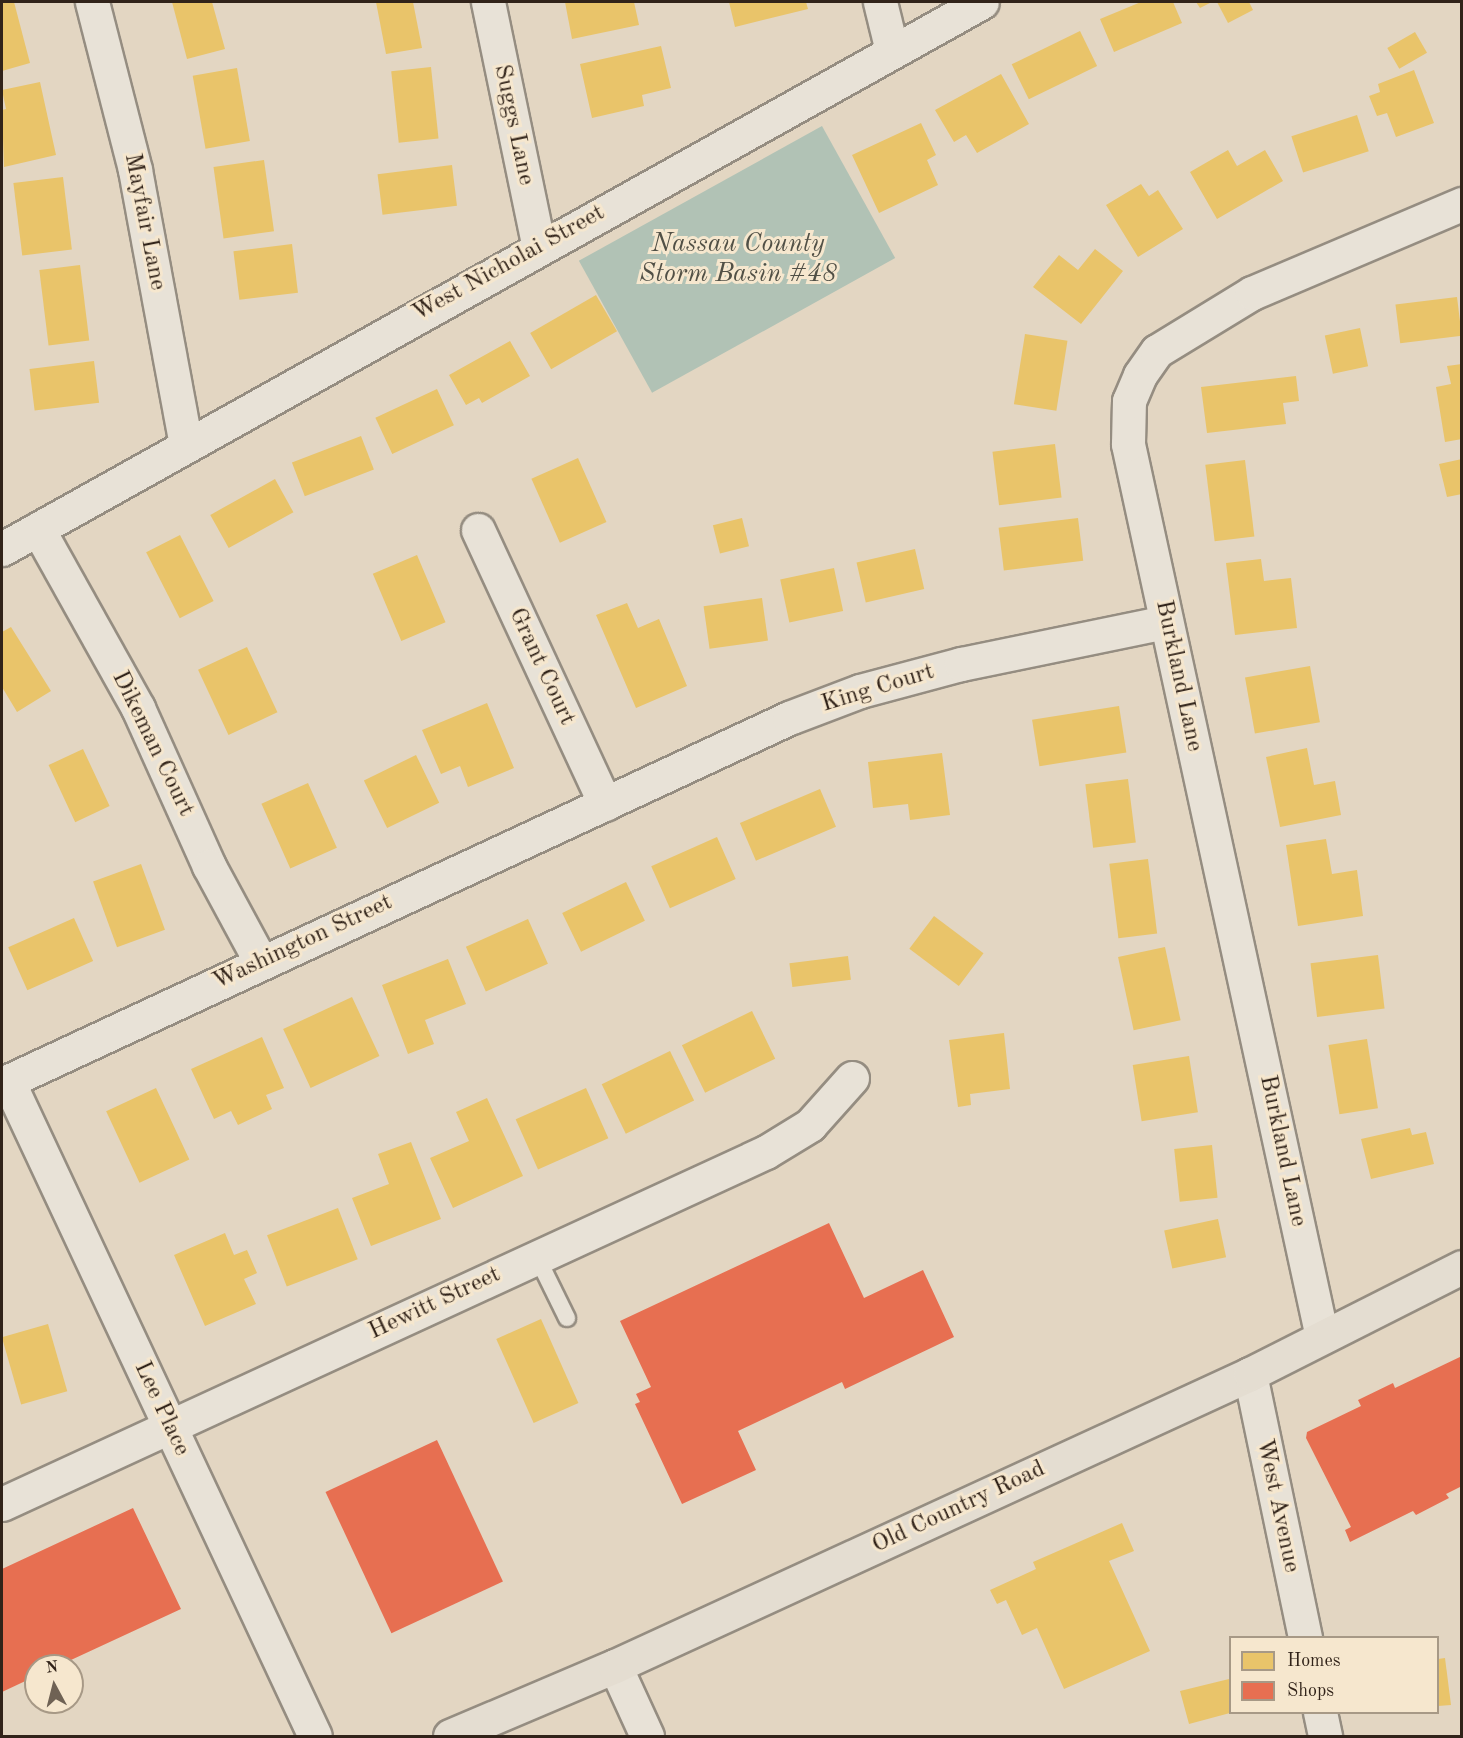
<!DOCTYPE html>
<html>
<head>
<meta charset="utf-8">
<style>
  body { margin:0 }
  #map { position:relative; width:1463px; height:1738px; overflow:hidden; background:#e3d6c2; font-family:"Old Standard TT",serif }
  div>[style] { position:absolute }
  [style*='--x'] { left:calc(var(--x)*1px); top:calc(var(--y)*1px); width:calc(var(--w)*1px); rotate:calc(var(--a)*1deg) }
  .water>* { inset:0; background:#b1c2b5; transform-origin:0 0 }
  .homes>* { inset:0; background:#e9c46a; transform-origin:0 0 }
  .shops>* { inset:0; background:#e76f51; transform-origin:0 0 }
  .roads { filter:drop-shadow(2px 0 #958d81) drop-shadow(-2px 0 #958d81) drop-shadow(0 2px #958d81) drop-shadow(0 -2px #958d81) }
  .lane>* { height:16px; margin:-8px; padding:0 8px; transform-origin:8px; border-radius:8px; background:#e8e2d7 }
  .street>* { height:33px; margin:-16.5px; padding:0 16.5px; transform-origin:16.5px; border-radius:16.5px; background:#e8e2d7 }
  .primary>* { height:33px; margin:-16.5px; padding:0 16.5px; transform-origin:16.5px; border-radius:16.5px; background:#e4ddd1 }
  span { translate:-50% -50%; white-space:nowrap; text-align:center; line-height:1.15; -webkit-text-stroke:6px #f6e7ce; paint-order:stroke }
  .street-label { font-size:24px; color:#312319 }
  .water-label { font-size:26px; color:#515046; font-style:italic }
  .frame { position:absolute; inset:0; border:3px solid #312319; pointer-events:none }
  .legend { position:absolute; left:1229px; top:1636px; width:210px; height:78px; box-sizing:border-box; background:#f6e7ce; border:2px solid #a79986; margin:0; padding:8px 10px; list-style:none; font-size:18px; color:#312319 }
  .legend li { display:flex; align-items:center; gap:12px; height:30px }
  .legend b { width:30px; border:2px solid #a79986 }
  .north { position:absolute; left:24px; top:1654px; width:60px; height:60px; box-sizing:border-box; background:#f6e7ce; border:2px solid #a79986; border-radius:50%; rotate:353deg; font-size:16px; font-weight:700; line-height:24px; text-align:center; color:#312319 }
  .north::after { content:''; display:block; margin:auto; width:21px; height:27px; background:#6f6254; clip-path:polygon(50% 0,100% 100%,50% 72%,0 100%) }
</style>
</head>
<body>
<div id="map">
  <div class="water">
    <div style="left:822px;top:126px;width:151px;height:278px;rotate:61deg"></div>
  </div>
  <div class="homes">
    <div style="clip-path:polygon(2px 2px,14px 2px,30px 63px,2px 71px)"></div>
    <div style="clip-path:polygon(172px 2px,212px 2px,225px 49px,187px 59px)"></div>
    <div style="clip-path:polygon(376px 2px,413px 2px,422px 48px,386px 54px)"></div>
    <div style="clip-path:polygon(565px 2px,634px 2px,639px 25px,572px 39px)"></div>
    <div style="clip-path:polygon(729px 2px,806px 2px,808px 9px,735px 27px)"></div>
    <div style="clip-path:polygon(1141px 2px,1173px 2px,1182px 23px,1114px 52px,1100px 19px)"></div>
    <div style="clip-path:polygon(1196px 2px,1212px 2px,1200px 8px)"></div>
    <div style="clip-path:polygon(1217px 2px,1249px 2px,1253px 10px,1228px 23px)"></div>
    <div style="left:1080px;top:31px;width:39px;height:76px;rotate:64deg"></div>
    <div style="left:1415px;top:32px;width:24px;height:32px;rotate:60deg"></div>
    <div style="clip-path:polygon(661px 46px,671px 88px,642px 95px,644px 106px,592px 118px,580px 64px)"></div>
    <div style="left:431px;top:67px;width:72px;height:40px;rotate:84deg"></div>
    <div style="left:237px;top:68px;width:74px;height:45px;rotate:80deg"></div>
    <div style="clip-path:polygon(1414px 70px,1434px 123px,1396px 137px,1387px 113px,1377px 116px,1369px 96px,1380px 92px,1378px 84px)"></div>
    <div style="clip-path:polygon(1001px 74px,1029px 124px,977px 153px,966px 135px,954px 142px,935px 110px)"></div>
    <div style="clip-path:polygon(40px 82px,56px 155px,4px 167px,2px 110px,6px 109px,2px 90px)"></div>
    <div style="left:1357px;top:115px;width:38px;height:69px;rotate:72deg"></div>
    <div style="clip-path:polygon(921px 123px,936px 155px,927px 160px,938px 185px,879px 213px,852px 155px)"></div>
    <div style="clip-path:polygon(1228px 150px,1237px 166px,1265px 150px,1283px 181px,1217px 219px,1190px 172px)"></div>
    <div style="left:264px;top:160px;width:72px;height:51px;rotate:82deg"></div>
    <div style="left:452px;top:165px;width:41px;height:75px;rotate:83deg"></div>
    <div style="left:63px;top:177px;width:73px;height:50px;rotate:83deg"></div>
    <div style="clip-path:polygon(1141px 184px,1149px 196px,1158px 190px,1183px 229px,1138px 257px,1106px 205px)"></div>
    <div style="left:292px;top:244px;width:49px;height:59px;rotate:83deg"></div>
    <div style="clip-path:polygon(1095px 249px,1123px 271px,1081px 324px,1033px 287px,1059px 255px,1078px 270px)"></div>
    <div style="left:80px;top:265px;width:76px;height:41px;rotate:83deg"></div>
    <div style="left:596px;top:295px;width:42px;height:76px;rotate:60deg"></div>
    <div style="left:1457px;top:297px;width:39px;height:62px;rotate:83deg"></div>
    <div style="left:1360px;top:328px;width:39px;height:36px;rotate:78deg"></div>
    <div style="left:1025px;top:334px;width:43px;height:71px;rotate:9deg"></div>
    <div style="clip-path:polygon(510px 341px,530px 376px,482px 403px,479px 398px,466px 405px,449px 375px)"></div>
    <div style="left:94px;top:361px;width:42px;height:65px;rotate:83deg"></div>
    <div style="clip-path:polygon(1462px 364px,1462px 439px,1445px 442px,1436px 387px,1451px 384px,1447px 366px)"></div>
    <div style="clip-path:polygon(1296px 376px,1299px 401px,1283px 403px,1286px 424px,1207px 433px,1201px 387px)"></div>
    <div style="left:437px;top:389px;width:40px;height:68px;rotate:65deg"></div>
    <div style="left:361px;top:436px;width:36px;height:74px;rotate:69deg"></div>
    <div style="left:1055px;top:444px;width:54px;height:63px;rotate:83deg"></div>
    <div style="left:578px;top:458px;width:70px;height:51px;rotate:66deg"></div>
    <div style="clip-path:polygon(1462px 459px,1462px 494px,1447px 497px,1439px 464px)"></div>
    <div style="left:1245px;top:460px;width:77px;height:40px;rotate:83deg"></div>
    <div style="left:275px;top:479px;width:38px;height:74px;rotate:61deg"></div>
    <div style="left:742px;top:518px;width:29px;height:30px;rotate:76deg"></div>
    <div style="left:1078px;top:518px;width:43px;height:80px;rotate:83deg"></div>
    <div style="left:180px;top:535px;width:74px;height:38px;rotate:63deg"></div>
    <div style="left:915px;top:549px;width:41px;height:60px;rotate:77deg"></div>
    <div style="left:417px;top:555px;width:73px;height:48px;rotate:67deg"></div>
    <div style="clip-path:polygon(1261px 559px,1264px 581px,1291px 578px,1297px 628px,1235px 635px,1226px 563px)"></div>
    <div style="left:834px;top:568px;width:44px;height:55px;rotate:78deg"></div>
    <div style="left:762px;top:598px;width:43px;height:59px;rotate:82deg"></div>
    <div style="clip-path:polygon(627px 603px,638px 628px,659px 619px,687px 686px,636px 708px,596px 615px)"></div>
    <div style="clip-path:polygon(11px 627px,51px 691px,17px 712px,2px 687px,2px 632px)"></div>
    <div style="left:247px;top:647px;width:72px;height:54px;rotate:65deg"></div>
    <div style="left:1310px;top:666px;width:57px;height:66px;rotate:80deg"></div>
    <div style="clip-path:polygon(487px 703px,514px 768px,468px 787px,460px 766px,441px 774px,422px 730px)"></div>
    <div style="left:1119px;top:706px;width:47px;height:88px;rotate:81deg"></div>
    <div style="clip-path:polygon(1307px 748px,1314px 785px,1335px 781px,1341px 815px,1280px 827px,1266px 757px)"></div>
    <div style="left:83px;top:749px;width:63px;height:38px;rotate:65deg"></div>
    <div style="clip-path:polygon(942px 753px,950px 815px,910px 820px,908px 804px,873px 808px,868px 762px)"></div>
    <div style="left:416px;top:755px;width:53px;height:58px;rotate:64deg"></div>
    <div style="left:1128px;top:779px;width:64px;height:43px;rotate:83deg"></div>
    <div style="left:308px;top:783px;width:71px;height:51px;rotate:66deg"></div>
    <div style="left:820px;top:789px;width:41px;height:87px;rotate:67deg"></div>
    <div style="left:717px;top:837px;width:46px;height:72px;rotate:66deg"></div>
    <div style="clip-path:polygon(1326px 839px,1332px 874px,1357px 870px,1363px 916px,1298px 926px,1286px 845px)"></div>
    <div style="left:1148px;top:859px;width:75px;height:39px;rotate:83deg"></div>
    <div style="left:141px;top:864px;width:70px;height:51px;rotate:70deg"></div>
    <div style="left:626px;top:882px;width:43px;height:71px;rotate:64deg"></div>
    <div style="left:934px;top:916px;width:62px;height:41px;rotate:37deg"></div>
    <div style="left:74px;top:918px;width:47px;height:72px;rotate:66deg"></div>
    <div style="left:528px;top:919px;width:49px;height:68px;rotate:66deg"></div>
    <div style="left:1165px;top:947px;width:75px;height:48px;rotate:78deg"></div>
    <div style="left:1378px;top:955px;width:54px;height:68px;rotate:83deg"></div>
    <div style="left:848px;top:956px;width:24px;height:59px;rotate:83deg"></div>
    <div style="clip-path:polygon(448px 959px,466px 1004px,425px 1020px,434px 1044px,408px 1054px,382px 985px)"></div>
    <div style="left:352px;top:997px;width:65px;height:76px;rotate:65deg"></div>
    <div style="left:752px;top:1011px;width:53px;height:78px;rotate:64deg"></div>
    <div style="clip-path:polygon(1004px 1033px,1010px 1089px,970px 1094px,971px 1105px,958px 1107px,949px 1040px)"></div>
    <div style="clip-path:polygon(262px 1037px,284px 1088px,266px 1095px,272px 1109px,238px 1125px,231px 1111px,214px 1119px,191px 1069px)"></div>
    <div style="left:1367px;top:1039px;width:70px;height:39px;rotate:81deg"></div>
    <div style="left:670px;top:1051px;width:55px;height:76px;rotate:64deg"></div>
    <div style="left:1189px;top:1056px;width:57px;height:57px;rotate:81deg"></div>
    <div style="left:156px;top:1088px;width:79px;height:55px;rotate:65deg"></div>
    <div style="left:586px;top:1088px;width:55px;height:77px;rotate:66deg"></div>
    <div style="clip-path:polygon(487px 1098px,523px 1176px,453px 1208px,430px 1158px,469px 1141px,456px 1112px)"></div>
    <div style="clip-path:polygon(1410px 1128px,1412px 1135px,1426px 1132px,1434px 1164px,1371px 1179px,1361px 1139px)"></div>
    <div style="clip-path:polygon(411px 1142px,441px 1219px,371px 1246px,352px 1198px,389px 1184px,378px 1154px)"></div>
    <div style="left:1212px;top:1145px;width:53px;height:38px;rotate:84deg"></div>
    <div style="left:338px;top:1208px;width:55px;height:76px;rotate:69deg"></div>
    <div style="left:1218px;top:1219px;width:39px;height:55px;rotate:78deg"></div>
    <div style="clip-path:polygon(225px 1233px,234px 1255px,247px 1250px,257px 1273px,244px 1279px,256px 1304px,205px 1326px,174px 1255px)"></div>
    <div style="left:541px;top:1319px;width:92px;height:49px;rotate:66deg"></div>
    <div style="left:48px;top:1324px;width:70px;height:48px;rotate:74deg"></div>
    <div style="clip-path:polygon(1122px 1523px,1134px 1551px,1109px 1561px,1150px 1651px,1064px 1689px,1037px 1628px,1022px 1635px,1006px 1600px,997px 1604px,990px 1590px,1036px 1569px,1033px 1562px)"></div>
    <div style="clip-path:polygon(1445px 1658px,1451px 1705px,1438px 1706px,1438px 1659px)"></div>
    <div style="clip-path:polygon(1229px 1679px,1230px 1713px,1189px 1724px,1180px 1691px)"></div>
  </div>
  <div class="shops">
    <div style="clip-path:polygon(829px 1223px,864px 1298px,923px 1270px,954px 1337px,845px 1389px,842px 1382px,738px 1431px,756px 1470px,682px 1504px,635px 1404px,640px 1402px,636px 1394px,651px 1387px,620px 1321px)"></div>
    <div style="clip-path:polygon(1462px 1356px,1462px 1486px,1446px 1494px,1449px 1498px,1416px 1515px,1413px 1511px,1350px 1542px,1345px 1530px,1351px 1527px,1306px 1438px,1307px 1432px,1361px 1406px,1358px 1400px,1393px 1383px,1395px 1388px)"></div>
    <div style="left:437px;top:1440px;width:156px;height:123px;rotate:65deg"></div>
    <div style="clip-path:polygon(133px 1508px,181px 1609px,58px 1666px,36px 1666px,36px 1676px,2px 1692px,2px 1569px)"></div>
  </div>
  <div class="roads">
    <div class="lane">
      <div style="--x:537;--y:1257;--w:68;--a:63.8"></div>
    </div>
    <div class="street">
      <div style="--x:92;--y:2;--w:173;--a:75.6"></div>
      <div style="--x:135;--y:170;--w:280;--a:79.5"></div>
      <div style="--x:488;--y:2;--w:251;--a:78.3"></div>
      <div style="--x:880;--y:2;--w:50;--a:76.2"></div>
      <div style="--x:38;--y:529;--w:205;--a:60.8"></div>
      <div style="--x:138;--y:708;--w:173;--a:65.8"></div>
      <div style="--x:209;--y:866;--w:109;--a:61.6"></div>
      <div style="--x:478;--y:530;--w:302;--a:65.1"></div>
      <div style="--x:2;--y:549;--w:1122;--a:-29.17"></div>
      <div style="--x:8;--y:1081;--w:723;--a:64.89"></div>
      <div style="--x:2;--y:1084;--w:868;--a:-24.94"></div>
      <div style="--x:789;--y:718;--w:76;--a:-20.8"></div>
      <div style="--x:860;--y:691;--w:105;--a:-15"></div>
      <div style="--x:961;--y:664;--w:209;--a:-11.6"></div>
      <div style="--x:1322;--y:1337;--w:914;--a:-102.26"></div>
      <div style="--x:1128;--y:444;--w:43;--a:-88.7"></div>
      <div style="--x:1129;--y:401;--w:28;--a:-67"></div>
      <div style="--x:1140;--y:375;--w:29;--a:-55"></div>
      <div style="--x:1157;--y:351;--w:111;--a:-31.4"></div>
      <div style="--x:1252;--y:293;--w:228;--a:-23"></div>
      <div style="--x:1250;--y:1374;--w:270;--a:78.2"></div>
      <div style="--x:2;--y:1504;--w:841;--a:-24.74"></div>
      <div style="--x:766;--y:1152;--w:52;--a:-31.5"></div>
      <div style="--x:810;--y:1125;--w:63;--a:-48.2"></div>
      <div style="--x:615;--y:1666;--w:77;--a:65.4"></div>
      <div style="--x:1320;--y:1712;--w:25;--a:78"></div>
    </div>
    <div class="primary">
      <div style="--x:450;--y:1736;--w:179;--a:-23"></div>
      <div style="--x:615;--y:1666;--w:699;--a:-24.69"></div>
      <div style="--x:1250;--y:1374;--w:237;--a:-26.8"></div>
    </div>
  </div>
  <div class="street-label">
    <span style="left:513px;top:125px;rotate:78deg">Suggs Lane</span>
    <span style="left:144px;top:222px;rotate:79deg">Mayfair Lane</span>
    <span style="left:509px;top:264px;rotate:-29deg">West Nicholai Street</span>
    <span style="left:541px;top:667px;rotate:65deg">Grant Court</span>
    <span style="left:1178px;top:676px;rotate:78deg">Burkland Lane</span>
    <span style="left:878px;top:689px;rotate:-17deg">King Court</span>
    <span style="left:152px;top:744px;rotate:64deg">Dikeman Court</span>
    <span style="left:303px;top:943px;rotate:-25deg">Washington Street</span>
    <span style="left:1282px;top:1151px;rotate:78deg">Burkland Lane</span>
    <span style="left:435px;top:1304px;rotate:-25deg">Hewitt Street</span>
    <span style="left:161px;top:1409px;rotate:65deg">Lee Place</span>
    <span style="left:1277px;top:1506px;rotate:78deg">West Avenue</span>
    <span style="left:959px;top:1508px;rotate:-25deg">Old Country Road</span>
  </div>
  <div class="water-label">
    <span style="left:738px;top:260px">Nassau County<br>Storm Basin #48</span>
  </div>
  <div class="frame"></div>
  <ul class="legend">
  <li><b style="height:16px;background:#e9c46a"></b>Homes</li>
  <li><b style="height:16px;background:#e76f51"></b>Shops</li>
  </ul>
  <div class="north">N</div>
</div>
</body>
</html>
